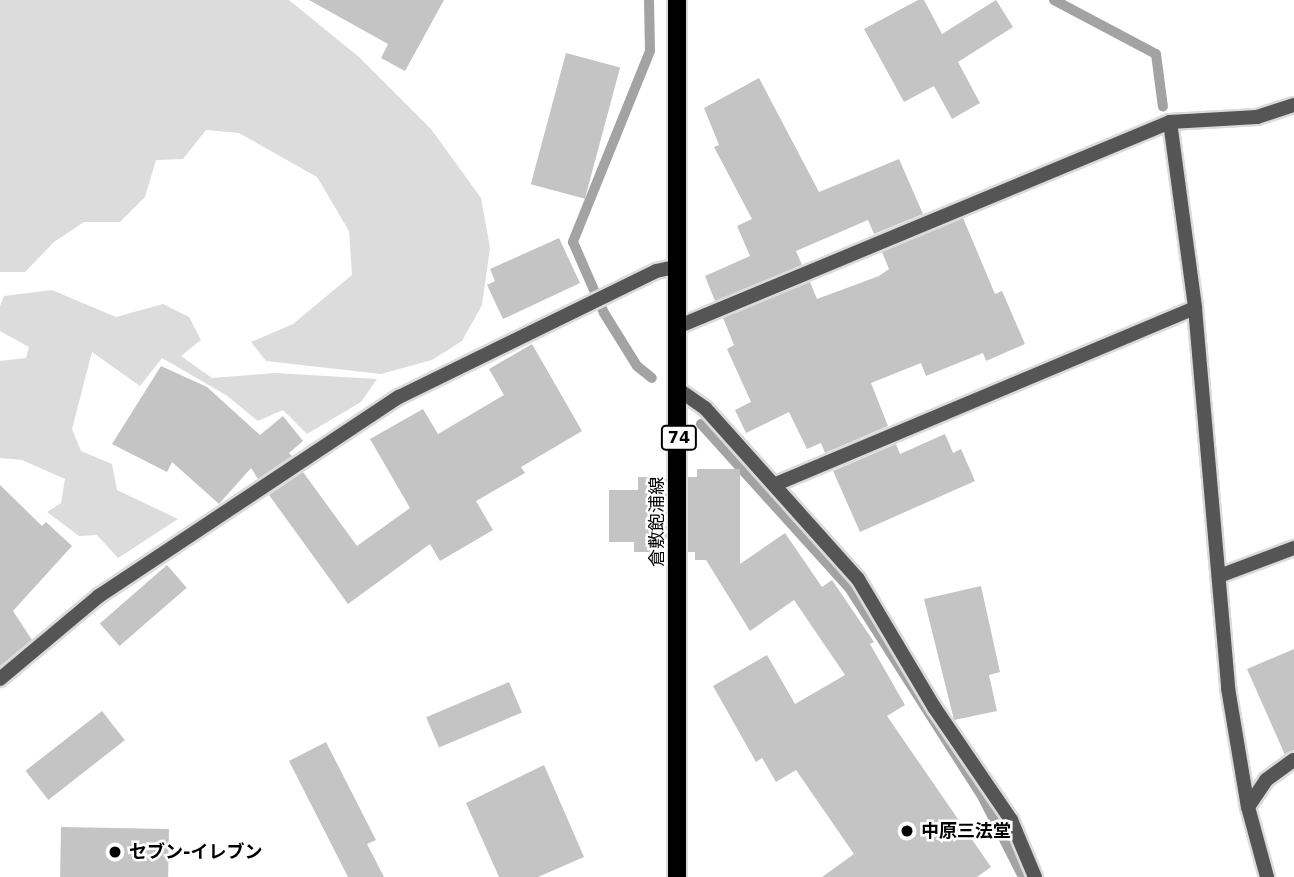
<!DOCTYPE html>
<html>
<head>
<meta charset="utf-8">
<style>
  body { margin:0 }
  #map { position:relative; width:1294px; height:877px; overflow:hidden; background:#fff; font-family:"DejaVu Sans","Noto Sans JP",sans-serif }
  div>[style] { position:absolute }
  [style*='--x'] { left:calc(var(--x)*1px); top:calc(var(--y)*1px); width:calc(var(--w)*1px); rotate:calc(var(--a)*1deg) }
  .green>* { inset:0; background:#dcdcdc }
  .stream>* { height:10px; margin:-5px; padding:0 5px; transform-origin:5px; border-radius:5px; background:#a3a3a3 }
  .building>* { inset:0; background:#c4c4c4; transform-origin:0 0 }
  .roads { filter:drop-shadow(2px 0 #dbdbdb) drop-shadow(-2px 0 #dbdbdb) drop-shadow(0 2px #dbdbdb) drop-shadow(0 -2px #dbdbdb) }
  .minor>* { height:14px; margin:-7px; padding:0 7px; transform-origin:7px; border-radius:7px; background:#555 }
  .primary>* { height:18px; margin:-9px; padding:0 9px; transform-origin:9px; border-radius:9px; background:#000 }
  .dots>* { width:19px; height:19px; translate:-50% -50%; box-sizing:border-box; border:4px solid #fff; border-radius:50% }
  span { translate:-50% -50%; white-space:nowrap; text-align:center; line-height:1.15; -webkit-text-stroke:5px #fff; paint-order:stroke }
  .shield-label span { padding:2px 5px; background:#fff; border:2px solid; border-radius:5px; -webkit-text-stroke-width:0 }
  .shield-label { font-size:16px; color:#000; font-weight:700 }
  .street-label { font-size:18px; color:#000 }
  .poi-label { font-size:18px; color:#000; font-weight:700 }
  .left { translate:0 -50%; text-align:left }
</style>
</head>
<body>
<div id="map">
  <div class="green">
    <div style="clip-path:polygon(0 0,289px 0,359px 57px,431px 129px,481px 198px,490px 248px,482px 305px,462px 341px,432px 360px,381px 374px,266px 361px,251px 342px,293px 324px,352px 275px,349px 231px,317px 177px,239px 133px,206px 130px,183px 159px,156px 160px,145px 197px,120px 222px,84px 222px,54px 242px,25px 272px,0 272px)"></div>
    <div style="clip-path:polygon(52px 290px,116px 317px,163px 304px,189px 317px,201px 340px,181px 356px,212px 378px,275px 373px,377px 379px,361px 402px,307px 434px,283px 410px,258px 421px,226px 395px,162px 358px,140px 386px,92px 352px,72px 429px,81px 451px,112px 464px,117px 490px,178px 519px,118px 558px,97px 535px,79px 536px,47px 512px,61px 503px,65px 479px,22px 460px,0 458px,0 361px,26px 358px,29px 347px,0 331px,0 306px,4px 296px)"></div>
  </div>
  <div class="stream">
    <div style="--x:649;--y:0;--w:51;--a:88.9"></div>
    <div style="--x:650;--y:51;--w:206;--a:112"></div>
    <div style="--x:573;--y:242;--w:77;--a:66.4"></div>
    <div style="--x:604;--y:313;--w:62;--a:58.1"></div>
    <div style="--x:637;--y:366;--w:19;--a:39"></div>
    <div style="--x:1054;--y:0;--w:115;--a:27.9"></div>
    <div style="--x:1156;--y:54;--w:53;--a:82.5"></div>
    <div style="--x:701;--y:424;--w:222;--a:47.9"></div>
    <div style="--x:850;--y:589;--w:248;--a:57.5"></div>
    <div style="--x:983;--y:798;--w:89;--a:63.1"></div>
  </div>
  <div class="building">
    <div style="clip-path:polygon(309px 0,444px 0,405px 71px,381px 58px,388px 44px)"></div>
    <div style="clip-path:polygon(918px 0,924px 0,942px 34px,996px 0,1013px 27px,958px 62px,980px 103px,952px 119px,934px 86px,904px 102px,864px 29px)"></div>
    <div style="left:566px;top:53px;width:56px;height:136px;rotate:15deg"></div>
    <div style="clip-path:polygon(759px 78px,819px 192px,899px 159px,923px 214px,874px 234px,868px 220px,796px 251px,802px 265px,715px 301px,705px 276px,750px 256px,737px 226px,752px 219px,714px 147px,719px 145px,704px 108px)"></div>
    <div style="clip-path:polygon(963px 218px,995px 294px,1002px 291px,1025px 344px,986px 361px,983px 353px,926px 376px,921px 363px,871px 383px,888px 426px,825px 453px,821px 443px,807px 449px,789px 412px,746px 433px,735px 410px,751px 402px,727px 349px,734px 345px,723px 318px,810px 282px,817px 299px,879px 276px,889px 269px,882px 252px)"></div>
    <div style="clip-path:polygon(559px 238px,580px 283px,503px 319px,487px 285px,495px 281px,490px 269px)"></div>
    <div style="clip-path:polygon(532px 344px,582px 431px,521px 467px,525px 473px,476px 501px,493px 530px,440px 561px,430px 544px,348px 604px,269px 495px,303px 472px,357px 546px,410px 508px,370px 439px,423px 409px,438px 434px,504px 395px,489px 369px)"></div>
    <div style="clip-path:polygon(161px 366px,207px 387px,260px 435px,283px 416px,303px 441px,289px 453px,292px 456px,258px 479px,251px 468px,219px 504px,172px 462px,167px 472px,112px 444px)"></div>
    <div style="clip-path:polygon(945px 434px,953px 453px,961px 449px,975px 481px,860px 532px,833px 471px,896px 444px,900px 454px)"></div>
    <div style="clip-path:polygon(697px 469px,740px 469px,740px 564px,785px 533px,822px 587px,832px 580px,874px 642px,870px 644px,905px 705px,887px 716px,991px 867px,977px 877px,822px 877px,854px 854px,796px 770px,776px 782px,762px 758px,756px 762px,713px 686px,767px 655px,795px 704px,845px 675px,794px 600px,750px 631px,706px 560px,695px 560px,695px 552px,688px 552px,688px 477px,697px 477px)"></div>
    <div style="clip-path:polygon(638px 477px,666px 477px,666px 552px,634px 552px,634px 542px,609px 542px,609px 490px,638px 490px)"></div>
    <div style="clip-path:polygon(0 485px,42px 526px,46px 522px,72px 546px,13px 611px,32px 640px,0 666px)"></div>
    <div style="left:167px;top:565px;width:30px;height:89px;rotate:49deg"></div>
    <div style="clip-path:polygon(981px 586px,1000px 672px,989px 675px,997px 711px,954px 720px,924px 599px)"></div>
    <div style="clip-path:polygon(1294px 649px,1294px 750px,1285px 755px,1247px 669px)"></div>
    <div style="left:509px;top:682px;width:33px;height:90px;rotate:67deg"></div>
    <div style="left:102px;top:711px;width:37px;height:97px;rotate:52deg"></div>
    <div style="clip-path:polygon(326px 742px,376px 840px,367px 844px,384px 877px,348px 877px,289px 761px)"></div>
    <div style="clip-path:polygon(544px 765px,584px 857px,538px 877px,499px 877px,466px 803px)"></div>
    <div style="left:61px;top:827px;width:108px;height:50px;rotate:1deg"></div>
  </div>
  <div class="roads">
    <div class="minor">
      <div style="--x:1170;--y:122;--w:188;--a:82.3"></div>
      <div style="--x:1195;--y:308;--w:381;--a:85"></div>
      <div style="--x:1228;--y:688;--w:121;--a:80.5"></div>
      <div style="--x:1248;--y:807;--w:73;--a:74.8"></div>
      <div style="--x:677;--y:327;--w:534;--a:-22.58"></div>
      <div style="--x:1170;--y:122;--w:87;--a:-3.3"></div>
      <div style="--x:1257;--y:117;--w:39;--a:-18"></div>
      <div style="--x:679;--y:390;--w:32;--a:35"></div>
      <div style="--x:705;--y:408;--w:229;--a:48.2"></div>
      <div style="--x:858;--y:579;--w:149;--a:59.3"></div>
      <div style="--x:934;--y:707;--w:137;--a:55.7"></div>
      <div style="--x:1011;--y:820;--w:62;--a:67.2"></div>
      <div style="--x:776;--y:484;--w:454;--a:-22.8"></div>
      <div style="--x:1219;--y:576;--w:80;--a:-20.5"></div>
      <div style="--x:0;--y:679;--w:129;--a:-40"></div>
      <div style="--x:99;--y:596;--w:360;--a:-33.6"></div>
      <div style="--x:399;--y:397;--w:286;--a:-26.1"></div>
      <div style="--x:656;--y:271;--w:19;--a:-12"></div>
      <div style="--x:1248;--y:807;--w:32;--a:-56"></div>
      <div style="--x:1266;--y:780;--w:34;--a:-36"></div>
    </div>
    <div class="primary">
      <div style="--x:677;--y:0;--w:877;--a:90"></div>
    </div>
  </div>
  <div class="dots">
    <div style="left:907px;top:831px;background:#000"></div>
    <div style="left:115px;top:852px;background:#000"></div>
  </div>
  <div class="shield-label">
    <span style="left:679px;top:438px">74</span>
  </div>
  <div class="street-label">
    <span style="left:657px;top:522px;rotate:-90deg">倉敷飽浦線</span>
  </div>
  <div class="poi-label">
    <span class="left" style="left:921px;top:831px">中原三法堂</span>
    <span class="left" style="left:129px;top:852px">セブン-イレブン</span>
  </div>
</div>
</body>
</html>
